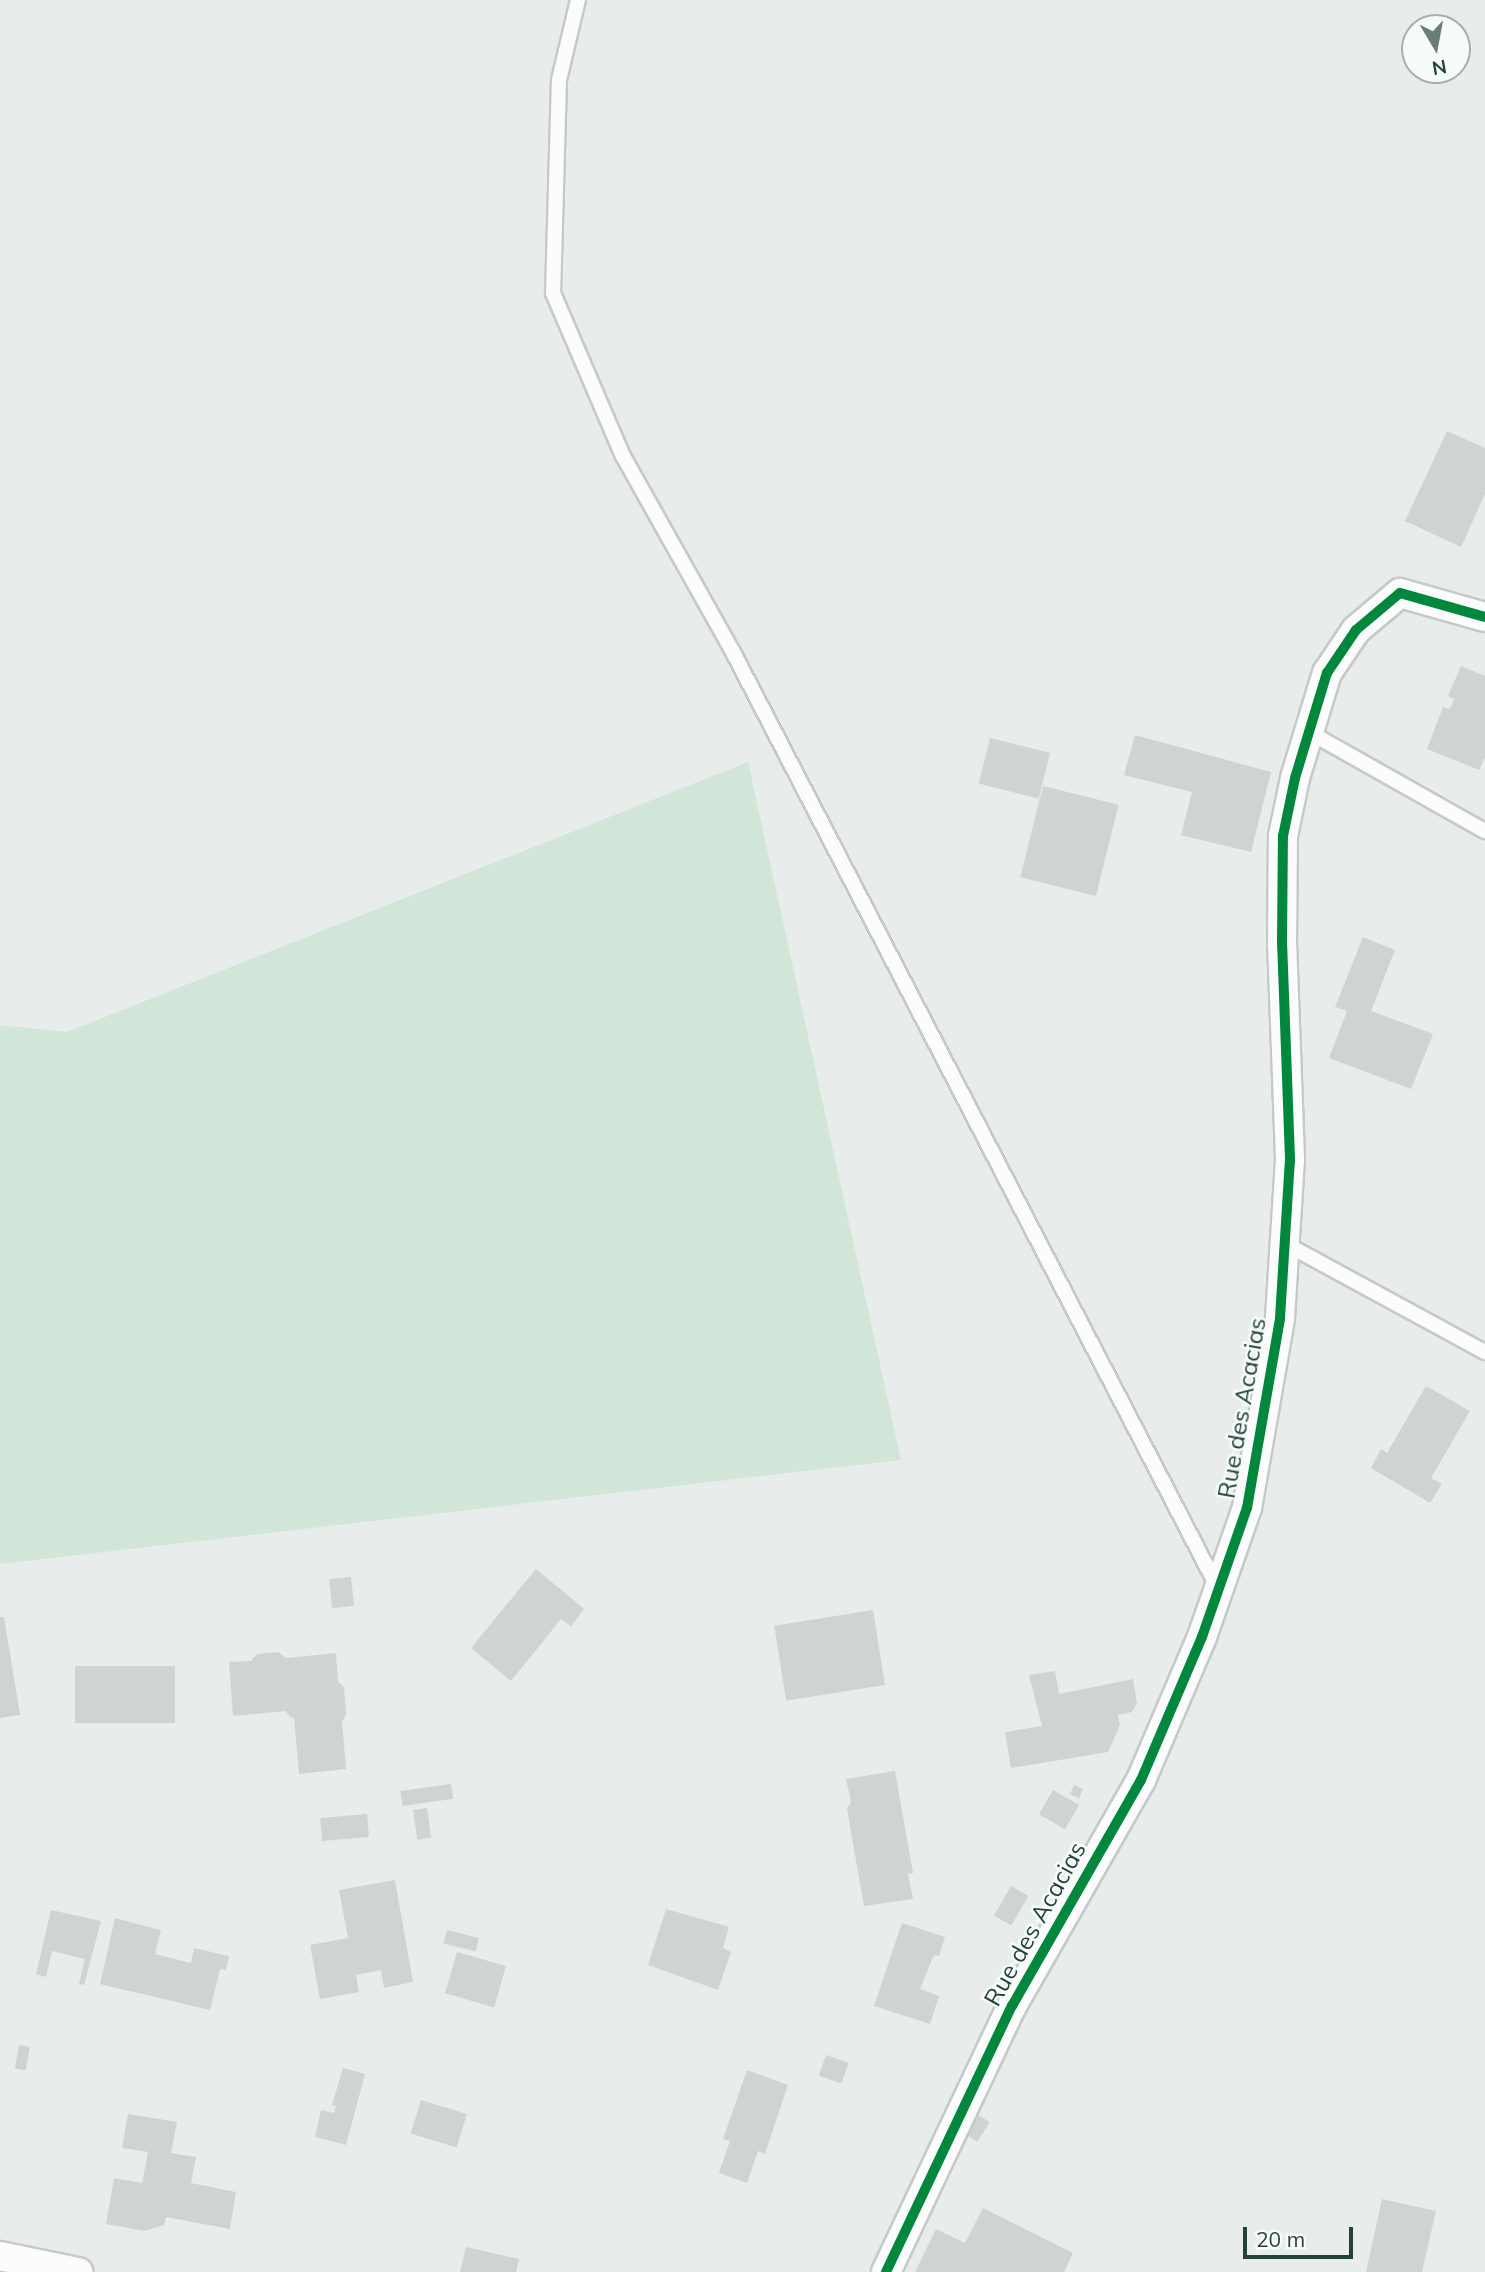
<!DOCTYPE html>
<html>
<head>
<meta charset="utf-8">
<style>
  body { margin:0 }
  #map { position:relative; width:1485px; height:2272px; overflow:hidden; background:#e8edeb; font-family:Mulish,sans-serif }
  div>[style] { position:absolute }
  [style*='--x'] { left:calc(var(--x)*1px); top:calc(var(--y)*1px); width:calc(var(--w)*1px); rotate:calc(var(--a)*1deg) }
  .green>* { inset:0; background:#d1e6d8 }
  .building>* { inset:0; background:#cfd4d2; transform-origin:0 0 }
  .roads { filter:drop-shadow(2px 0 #c5cac8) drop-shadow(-2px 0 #c5cac8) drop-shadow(0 2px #c5cac8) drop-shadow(0 -2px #c5cac8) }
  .service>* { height:14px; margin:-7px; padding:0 7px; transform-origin:7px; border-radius:7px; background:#fcfcfc }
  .minor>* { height:28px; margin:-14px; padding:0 14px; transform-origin:14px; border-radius:14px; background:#fcfcfc }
  .cycleway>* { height:10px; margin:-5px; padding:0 5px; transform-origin:5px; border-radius:5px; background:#00873e }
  span { translate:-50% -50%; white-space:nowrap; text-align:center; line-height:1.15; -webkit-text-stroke:5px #f7fbf9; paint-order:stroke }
  .street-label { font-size:24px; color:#24423a }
  .north { position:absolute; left:1401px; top:14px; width:70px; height:70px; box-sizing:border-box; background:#f7fbf9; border:2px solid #a3b1ad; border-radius:50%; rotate:170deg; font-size:19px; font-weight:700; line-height:28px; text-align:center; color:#24423a }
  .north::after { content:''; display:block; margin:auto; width:24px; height:32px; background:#697e78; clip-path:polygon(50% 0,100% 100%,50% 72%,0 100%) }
  .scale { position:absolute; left:1243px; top:2227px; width:110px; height:32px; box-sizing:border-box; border:4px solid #24423a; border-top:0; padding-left:9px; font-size:21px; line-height:24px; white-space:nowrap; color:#24423a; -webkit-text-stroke:5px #f7fbf9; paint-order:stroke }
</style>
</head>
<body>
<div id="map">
  <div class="green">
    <div style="clip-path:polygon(748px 762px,901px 1460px,0 1564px,0 1025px,67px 1032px)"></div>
  </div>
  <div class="building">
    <div style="clip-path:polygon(1447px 431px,1485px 448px,1485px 494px,1461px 547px,1405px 521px)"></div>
    <div style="clip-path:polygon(1461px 666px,1485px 676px,1485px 757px,1479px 770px,1427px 749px,1443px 707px,1450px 709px,1454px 699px,1448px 696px)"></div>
    <div style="clip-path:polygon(1135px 735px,1271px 772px,1251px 852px,1181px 835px,1192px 792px,1124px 775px)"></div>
    <div style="left:990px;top:738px;width:62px;height:47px;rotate:14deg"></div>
    <div style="left:1043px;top:786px;width:78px;height:94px;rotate:14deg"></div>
    <div style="clip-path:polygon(1363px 937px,1395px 950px,1371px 1011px,1433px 1034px,1411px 1089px,1329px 1058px,1347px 1011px,1335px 1007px)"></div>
    <div style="clip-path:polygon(1426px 1386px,1470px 1411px,1431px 1478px,1442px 1484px,1430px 1503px,1371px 1468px,1381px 1449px,1387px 1453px)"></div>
    <div style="clip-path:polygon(536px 1569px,584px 1609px,571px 1626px,561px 1619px,511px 1681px,471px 1648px)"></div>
    <div style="left:351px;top:1577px;width:29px;height:22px;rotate:84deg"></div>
    <div style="left:873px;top:1610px;width:76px;height:100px;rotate:81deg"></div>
    <div style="clip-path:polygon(0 1617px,4px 1617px,20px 1715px,0 1718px)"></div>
    <div style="clip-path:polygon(278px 1652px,286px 1658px,336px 1653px,338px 1682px,344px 1687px,346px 1715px,342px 1722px,346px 1769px,299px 1774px,294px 1716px,293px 1719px,285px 1711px,233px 1716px,229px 1662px,251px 1661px,257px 1654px)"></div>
    <div style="left:75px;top:1666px;width:100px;height:57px"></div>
    <div style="clip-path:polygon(1055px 1671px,1059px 1694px,1133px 1679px,1137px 1703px,1132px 1712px,1118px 1715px,1120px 1725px,1108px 1752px,1011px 1768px,1005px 1732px,1042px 1726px,1029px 1675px)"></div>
    <div style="clip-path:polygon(895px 1771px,913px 1873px,908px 1874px,913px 1899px,864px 1906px,847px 1809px,851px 1802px,846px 1779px)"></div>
    <div style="left:451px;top:1784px;width:15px;height:51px;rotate:82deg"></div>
    <div style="left:1074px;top:1785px;width:10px;height:10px;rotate:24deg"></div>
    <div style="left:1053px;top:1790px;width:30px;height:28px;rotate:30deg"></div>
    <div style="left:427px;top:1808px;width:30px;height:14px;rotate:82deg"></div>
    <div style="left:367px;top:1814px;width:23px;height:47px;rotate:85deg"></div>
    <div style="clip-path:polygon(395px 1880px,413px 1982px,384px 1988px,381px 1970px,356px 1975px,359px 1992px,320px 1999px,310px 1945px,348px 1938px,339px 1890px)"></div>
    <div style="left:1011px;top:1886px;width:20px;height:34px;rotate:30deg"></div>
    <div style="clip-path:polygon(666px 1909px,729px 1927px,723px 1948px,731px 1952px,718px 1990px,648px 1965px)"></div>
    <div style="clip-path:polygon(51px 1910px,101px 1921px,84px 1985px,79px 1984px,85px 1959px,52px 1951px,46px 1977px,36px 1974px)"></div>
    <div style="clip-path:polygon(115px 1918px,161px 1930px,155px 1954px,191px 1963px,194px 1948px,229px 1956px,226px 1970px,220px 1969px,210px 2010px,100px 1984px)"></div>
    <div style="clip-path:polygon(902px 1923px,945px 1937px,939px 1956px,934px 1955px,920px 1989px,939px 1996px,930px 2024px,874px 2006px)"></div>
    <div style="left:447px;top:1930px;width:33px;height:14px;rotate:14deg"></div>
    <div style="left:457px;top:1952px;width:51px;height:43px;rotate:16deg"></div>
    <div style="left:19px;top:2045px;width:11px;height:24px;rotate:10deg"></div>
    <div style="left:826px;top:2055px;width:24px;height:22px;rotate:19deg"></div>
    <div style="clip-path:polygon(343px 2068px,365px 2074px,346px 2145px,315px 2137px,321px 2110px,334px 2113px,336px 2106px,332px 2105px)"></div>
    <div style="clip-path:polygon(747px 2070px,788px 2085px,765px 2154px,758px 2151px,747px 2183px,719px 2173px,730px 2141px,723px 2139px)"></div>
    <div style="left:421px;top:2100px;width:48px;height:35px;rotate:17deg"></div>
    <div style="clip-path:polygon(128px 2114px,177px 2122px,171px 2153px,196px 2157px,191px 2183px,236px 2192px,230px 2229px,166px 2217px,164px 2225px,145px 2231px,106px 2224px,114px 2178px,142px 2183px,148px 2152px,122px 2148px)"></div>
    <div style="clip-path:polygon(978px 2115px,990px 2122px,977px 2142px,967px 2135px)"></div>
    <div style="clip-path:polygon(1382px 2199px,1436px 2211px,1422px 2272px,1366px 2272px)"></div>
    <div style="clip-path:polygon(983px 2208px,1073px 2253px,1064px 2272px,915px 2272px,936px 2229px,965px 2243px)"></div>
    <div style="clip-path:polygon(466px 2247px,519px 2259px,516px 2272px,460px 2272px)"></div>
  </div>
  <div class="roads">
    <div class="service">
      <div style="--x:578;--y:0;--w:82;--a:103.4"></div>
      <div style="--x:559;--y:80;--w:213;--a:91.6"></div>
      <div style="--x:553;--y:293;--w:177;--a:66.8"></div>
      <div style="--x:623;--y:456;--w:227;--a:60.7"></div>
      <div style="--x:734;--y:654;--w:1052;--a:62.61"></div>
      <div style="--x:1309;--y:732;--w:202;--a:29.4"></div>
      <div style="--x:1284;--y:1243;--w:229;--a:28.5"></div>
    </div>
    <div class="minor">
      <div style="--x:0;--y:2256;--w:80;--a:11.6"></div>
      <div style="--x:886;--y:2272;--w:294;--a:-64.7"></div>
      <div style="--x:1012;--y:2006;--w:260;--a:-60.3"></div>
      <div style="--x:1141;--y:1780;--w:155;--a:-66.9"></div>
      <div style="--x:1202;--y:1637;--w:137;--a:-70.8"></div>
      <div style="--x:1247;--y:1508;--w:193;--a:-80.1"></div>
      <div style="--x:1280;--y:1318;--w:159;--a:-86.4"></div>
      <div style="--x:1290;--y:1159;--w:215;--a:-92.1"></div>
      <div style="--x:1282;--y:944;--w:108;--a:-89.5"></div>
      <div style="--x:1283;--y:836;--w:59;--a:-78.3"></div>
      <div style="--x:1295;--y:778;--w:110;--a:-73.1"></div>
      <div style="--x:1327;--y:673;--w:52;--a:-56"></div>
      <div style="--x:1356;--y:630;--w:57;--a:-40.1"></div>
      <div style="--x:1400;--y:593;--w:88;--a:15.8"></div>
    </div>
  </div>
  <div class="cycleway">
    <div style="--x:886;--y:2272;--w:294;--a:-64.7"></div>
    <div style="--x:1012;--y:2006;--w:260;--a:-60.3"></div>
    <div style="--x:1141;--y:1780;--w:155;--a:-66.9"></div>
    <div style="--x:1202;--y:1637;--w:137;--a:-70.8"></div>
    <div style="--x:1247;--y:1508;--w:193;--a:-80.1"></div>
    <div style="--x:1280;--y:1318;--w:159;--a:-86.4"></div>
    <div style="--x:1290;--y:1159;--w:215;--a:-92.1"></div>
    <div style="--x:1282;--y:944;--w:108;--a:-89.5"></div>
    <div style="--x:1283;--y:836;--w:59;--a:-78.3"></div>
    <div style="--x:1295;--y:778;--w:110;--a:-73.1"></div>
    <div style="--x:1327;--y:673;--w:52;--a:-56"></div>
    <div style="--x:1356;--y:630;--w:57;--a:-40.1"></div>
    <div style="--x:1400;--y:593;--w:88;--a:15.8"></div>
  </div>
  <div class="street-label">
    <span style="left:1242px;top:1408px;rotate:-80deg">Rue des Acacias</span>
    <span style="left:1035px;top:1924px;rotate:-61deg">Rue des Acacias</span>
  </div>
  <div class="north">N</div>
  <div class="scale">20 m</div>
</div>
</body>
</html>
